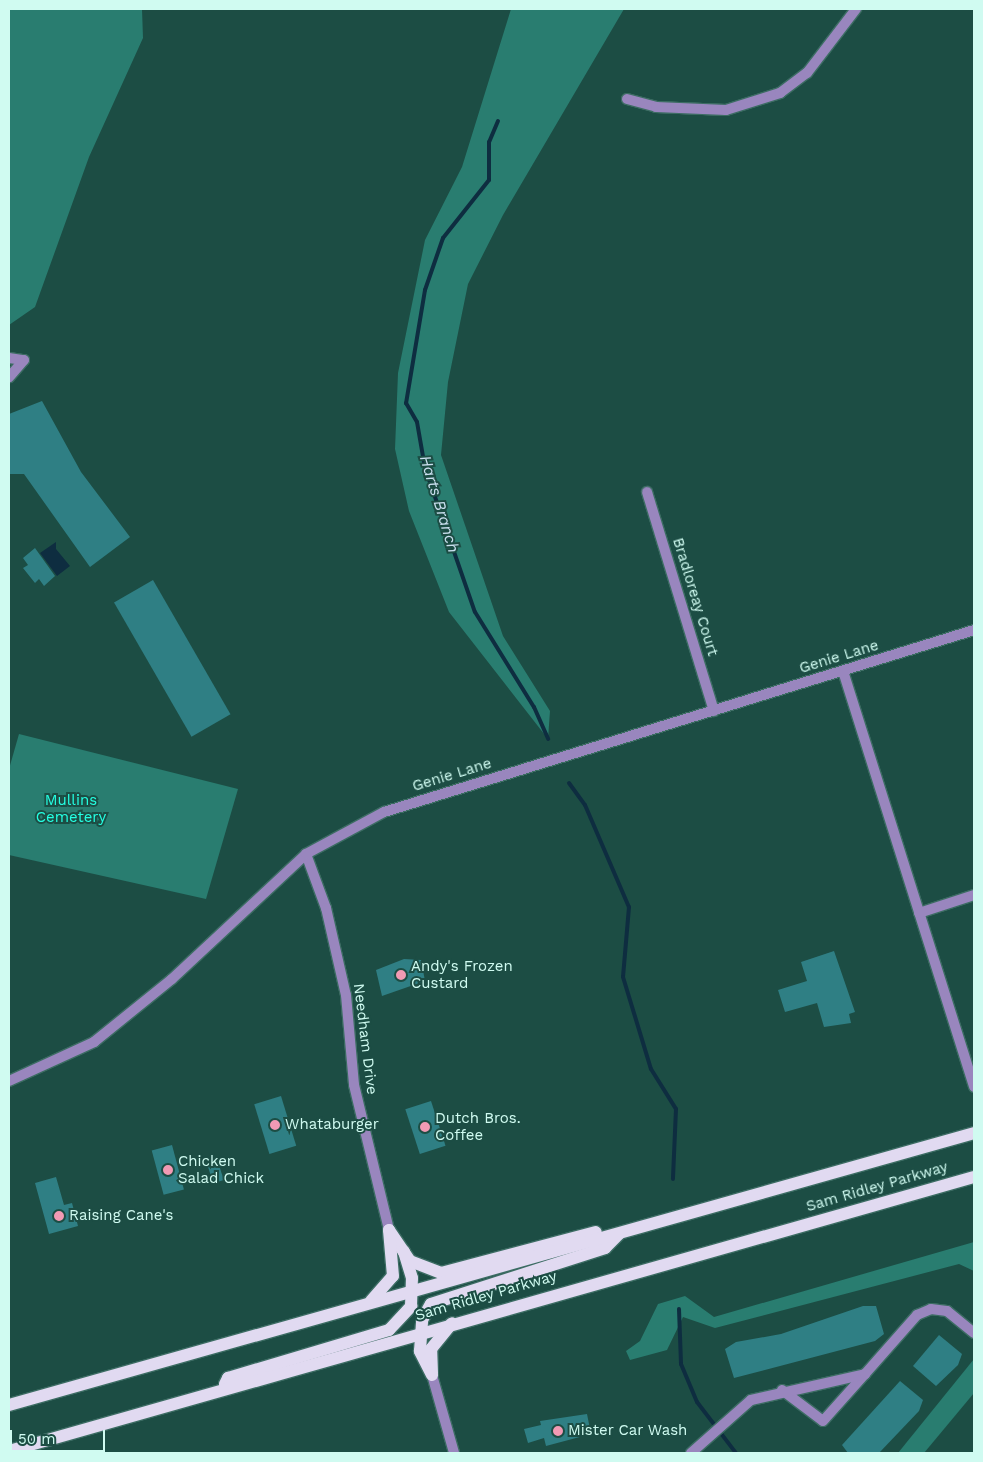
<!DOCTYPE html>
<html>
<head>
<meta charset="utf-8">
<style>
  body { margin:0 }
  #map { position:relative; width:983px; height:1462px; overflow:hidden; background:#1c4d44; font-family:"Work Sans",sans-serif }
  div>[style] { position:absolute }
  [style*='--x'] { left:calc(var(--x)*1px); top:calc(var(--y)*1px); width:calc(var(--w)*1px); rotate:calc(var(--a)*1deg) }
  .green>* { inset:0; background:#297d70 }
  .water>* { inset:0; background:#0e2d40 }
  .stream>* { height:4px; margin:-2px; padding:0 2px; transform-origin:2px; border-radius:2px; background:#0e2d40 }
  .building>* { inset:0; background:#2f7f84; transform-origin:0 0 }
  .roads { filter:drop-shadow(1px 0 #3c6c63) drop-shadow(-1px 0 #3c6c63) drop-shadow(0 1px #3c6c63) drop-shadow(0 -1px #3c6c63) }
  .street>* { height:10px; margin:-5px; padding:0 5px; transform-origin:5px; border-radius:5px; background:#9986be }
  .primary>* { height:12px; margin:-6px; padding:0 6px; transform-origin:6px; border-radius:6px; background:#e1daf1 }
  .dots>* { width:14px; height:14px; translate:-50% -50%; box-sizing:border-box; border:2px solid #1c4d44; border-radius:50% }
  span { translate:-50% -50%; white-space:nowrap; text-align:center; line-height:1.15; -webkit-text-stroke:4px #1c4d44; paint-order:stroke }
  .street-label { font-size:15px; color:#d0fbf1 }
  .park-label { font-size:15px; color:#24ffe2 }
  .poi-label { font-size:15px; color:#d0fbf1 }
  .left { translate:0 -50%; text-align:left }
  .water-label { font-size:16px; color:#cbe0f0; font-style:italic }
  .frame { position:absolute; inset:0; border:10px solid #d0fbf1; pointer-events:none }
  .scale { position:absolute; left:10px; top:1430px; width:95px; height:22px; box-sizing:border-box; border:2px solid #d0fbf1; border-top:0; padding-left:6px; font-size:15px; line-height:18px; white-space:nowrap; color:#d0fbf1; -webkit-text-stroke:4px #1c4d44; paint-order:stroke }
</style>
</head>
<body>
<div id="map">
  <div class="green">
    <div style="clip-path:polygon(9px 9px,142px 9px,143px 38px,89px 157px,35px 307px,9px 325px)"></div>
    <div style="clip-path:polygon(511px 9px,624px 9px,503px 215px,468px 284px,448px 382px,441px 455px,503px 636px,550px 711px,548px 739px,449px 612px,409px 511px,395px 449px,398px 373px,425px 240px,462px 167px)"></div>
    <div style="clip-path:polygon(19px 734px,238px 789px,206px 899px,9px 855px,9px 769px)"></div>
    <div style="clip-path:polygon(974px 1242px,974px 1271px,959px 1264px,715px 1328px,683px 1317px,667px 1350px,630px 1360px,626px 1351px,640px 1341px,658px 1304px,685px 1296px,714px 1317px)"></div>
    <div style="clip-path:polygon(974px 1359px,974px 1393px,924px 1453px,898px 1453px)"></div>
  </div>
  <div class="water">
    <div style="clip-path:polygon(56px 542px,56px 549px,70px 566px,57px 576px,40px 553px)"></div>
  </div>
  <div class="stream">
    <div style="--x:498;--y:121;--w:23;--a:113"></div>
    <div style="--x:489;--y:142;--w:38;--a:90"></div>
    <div style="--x:489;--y:180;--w:74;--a:128.4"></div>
    <div style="--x:443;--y:238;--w:55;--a:109.1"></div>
    <div style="--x:425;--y:290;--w:115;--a:99.5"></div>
    <div style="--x:406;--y:403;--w:22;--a:60"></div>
    <div style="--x:417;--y:422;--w:47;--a:80.1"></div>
    <div style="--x:425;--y:468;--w:152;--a:70.9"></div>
    <div style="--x:475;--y:612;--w:112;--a:58.2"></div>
    <div style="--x:534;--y:707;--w:35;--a:66"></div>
    <div style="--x:569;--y:783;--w:27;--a:54"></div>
    <div style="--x:585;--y:805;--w:111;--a:66.7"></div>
    <div style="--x:629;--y:907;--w:70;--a:94.9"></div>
    <div style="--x:623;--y:977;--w:96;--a:73.1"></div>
    <div style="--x:651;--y:1069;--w:47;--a:58"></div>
    <div style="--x:676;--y:1109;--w:70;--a:92.5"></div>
    <div style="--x:679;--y:1309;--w:55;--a:87.9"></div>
    <div style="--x:681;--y:1364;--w:41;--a:67.2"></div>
    <div style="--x:697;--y:1402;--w:64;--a:52.6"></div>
  </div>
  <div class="building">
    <div style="clip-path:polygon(42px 401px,81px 472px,130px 537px,90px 567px,24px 474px,9px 474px,9px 414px)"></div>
    <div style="clip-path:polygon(35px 548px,55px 576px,44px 586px,39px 579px,35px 583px,23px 568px,28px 565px,23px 558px)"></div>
    <div style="left:153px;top:580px;width:155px;height:45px;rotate:60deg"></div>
    <div style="clip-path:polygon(834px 951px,855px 1012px,849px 1014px,851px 1023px,824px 1027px,817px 1003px,785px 1012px,778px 990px,807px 981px,801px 962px)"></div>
    <div style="clip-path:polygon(404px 959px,421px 960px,425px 981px,382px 996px,376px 970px)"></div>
    <div style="left:281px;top:1096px;width:52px;height:28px;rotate:73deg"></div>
    <div style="left:431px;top:1101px;width:47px;height:27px;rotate:72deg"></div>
    <div style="left:172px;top:1145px;width:46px;height:21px;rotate:75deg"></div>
    <div style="left:217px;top:1159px;width:22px;height:11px;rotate:72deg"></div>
    <div style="clip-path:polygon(56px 1177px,64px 1205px,72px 1203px,78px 1226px,49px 1234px,35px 1183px)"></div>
    <div style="clip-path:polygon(863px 1306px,876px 1306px,884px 1334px,875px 1341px,734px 1378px,725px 1349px,736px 1342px,781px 1334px)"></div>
    <div style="clip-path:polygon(939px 1335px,962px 1354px,958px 1365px,936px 1386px,913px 1366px)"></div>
    <div style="clip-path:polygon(900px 1381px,923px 1400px,919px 1411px,879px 1453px,848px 1453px,842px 1445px)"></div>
    <div style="clip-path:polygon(587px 1414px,591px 1434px,546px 1446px,544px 1438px,528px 1443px,524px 1429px,541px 1425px,540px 1421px)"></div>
  </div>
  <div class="roads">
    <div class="street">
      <div style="--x:627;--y:99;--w:30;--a:15"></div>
      <div style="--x:656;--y:107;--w:70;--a:2.5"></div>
      <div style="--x:726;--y:110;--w:57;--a:-17.5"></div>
      <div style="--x:780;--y:93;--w:34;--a:-37"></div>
      <div style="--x:807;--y:73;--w:81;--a:-52.6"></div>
      <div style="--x:9;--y:358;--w:15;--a:8"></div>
      <div style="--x:24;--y:360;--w:23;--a:131"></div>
      <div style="--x:647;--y:492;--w:229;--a:73"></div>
      <div style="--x:843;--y:671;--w:436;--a:72.5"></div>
      <div style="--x:306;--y:854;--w:58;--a:69.7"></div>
      <div style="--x:326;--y:908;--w:89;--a:77.1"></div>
      <div style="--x:346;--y:995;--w:90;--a:84.9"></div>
      <div style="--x:354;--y:1085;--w:149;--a:76.4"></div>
      <div style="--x:919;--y:913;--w:58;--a:-18.1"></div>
      <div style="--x:9;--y:1081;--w:94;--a:-24.6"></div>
      <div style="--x:94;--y:1042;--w:100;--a:-38.9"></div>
      <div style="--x:172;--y:979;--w:183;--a:-43"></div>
      <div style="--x:306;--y:854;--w:89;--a:-28.3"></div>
      <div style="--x:384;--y:812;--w:617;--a:-17.14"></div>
      <div style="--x:432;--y:1375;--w:81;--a:74.2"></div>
      <div style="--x:782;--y:1390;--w:51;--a:37.1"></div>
      <div style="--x:823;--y:1421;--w:63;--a:-48.2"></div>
      <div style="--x:691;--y:1453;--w:80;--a:-41.5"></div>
      <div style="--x:751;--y:1400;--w:117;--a:-12.8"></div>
      <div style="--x:865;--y:1374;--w:79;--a:-48.6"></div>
      <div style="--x:917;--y:1315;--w:15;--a:-23"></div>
      <div style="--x:931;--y:1309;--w:16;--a:7"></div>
      <div style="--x:947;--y:1311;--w:35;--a:39"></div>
    </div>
    <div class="primary">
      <div style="--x:389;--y:1230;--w:37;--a:56"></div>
      <div style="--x:410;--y:1261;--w:33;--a:21"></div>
      <div style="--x:441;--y:1273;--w:160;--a:-14.8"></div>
      <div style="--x:371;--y:1301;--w:33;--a:-49"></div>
      <div style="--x:393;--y:1276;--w:46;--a:-95"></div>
      <div style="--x:432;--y:1373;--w:24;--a:-92"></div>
      <div style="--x:431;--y:1349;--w:33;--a:-51"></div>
      <div style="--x:432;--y:1375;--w:27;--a:-117"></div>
      <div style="--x:420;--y:1351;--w:31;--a:-86"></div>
      <div style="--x:422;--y:1320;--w:18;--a:-61"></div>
      <div style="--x:431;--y:1304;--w:183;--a:-17.8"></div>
      <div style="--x:605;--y:1248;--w:20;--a:-45"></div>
      <div style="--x:225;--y:1384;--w:7;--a:-63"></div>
      <div style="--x:228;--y:1378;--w:168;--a:-16.6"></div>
      <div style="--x:389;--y:1330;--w:33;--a:-47"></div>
      <div style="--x:411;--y:1306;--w:28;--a:-88"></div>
      <div style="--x:412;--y:1278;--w:28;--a:-107"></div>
      <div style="--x:9;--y:1405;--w:1003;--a:-15.74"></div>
      <div style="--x:9;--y:1451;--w:1003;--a:-15.85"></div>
    </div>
  </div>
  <div class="dots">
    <div style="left:401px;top:975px;background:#f19ab4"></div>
    <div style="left:275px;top:1125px;background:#f19ab4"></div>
    <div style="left:425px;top:1127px;background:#f19ab4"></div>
    <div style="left:168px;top:1170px;background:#f19ab4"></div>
    <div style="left:59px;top:1216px;background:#f19ab4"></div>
    <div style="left:558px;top:1431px;background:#f19ab4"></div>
  </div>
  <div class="street-label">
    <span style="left:695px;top:597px;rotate:73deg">Bradloreay Court</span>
    <span style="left:839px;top:657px;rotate:-17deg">Genie Lane</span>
    <span style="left:452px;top:775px;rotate:-17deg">Genie Lane</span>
    <span style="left:365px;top:1039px;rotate:83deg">Needham Drive</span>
    <span style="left:877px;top:1187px;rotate:-16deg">Sam Ridley Parkway</span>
    <span style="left:486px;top:1296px;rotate:-16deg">Sam Ridley Parkway</span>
  </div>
  <div class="park-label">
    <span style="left:71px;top:809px">Mullins<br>Cemetery</span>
  </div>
  <div class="poi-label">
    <span class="left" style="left:411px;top:975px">Andy's Frozen<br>Custard</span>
    <span class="left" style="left:435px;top:1127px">Dutch Bros.<br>Coffee</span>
    <span class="left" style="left:285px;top:1125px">Whataburger</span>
    <span class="left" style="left:178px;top:1170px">Chicken<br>Salad Chick</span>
    <span class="left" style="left:69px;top:1216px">Raising Cane's</span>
    <span class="left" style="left:568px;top:1431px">Mister Car Wash</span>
  </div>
  <div class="water-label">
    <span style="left:439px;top:504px;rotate:73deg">Harts Branch</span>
  </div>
  <div class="frame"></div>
  <div class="scale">50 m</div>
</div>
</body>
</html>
